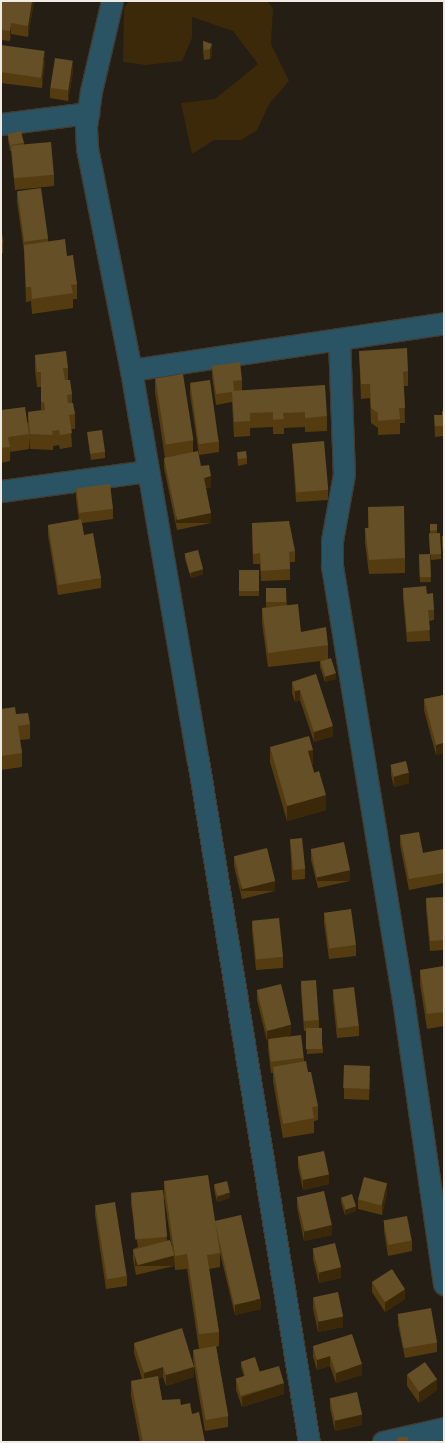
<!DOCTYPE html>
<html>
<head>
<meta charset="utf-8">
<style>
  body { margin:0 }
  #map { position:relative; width:445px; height:1443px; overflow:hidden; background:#251e14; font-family:Mulish,sans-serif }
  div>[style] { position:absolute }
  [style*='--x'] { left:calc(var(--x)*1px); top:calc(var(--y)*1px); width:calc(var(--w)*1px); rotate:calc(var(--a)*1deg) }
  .green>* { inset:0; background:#3b2909 }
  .roads { filter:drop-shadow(1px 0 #413b31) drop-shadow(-1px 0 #413b31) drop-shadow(0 1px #413b31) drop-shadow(0 -1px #413b31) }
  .minor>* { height:21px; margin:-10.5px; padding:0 10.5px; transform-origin:10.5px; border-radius:10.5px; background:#2a5463 }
  .wall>* { inset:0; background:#543c10; transform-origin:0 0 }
  .shaded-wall>* { inset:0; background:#3a2808; transform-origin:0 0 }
  .building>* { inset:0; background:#644f27; transform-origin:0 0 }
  span { translate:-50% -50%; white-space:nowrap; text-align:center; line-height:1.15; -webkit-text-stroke:4.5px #251e14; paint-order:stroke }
  .frame { position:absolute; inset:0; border:2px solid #efeae3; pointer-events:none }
</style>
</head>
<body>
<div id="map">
  <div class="green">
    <div style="clip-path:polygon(129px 1px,267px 1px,273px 8px,271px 44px,289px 81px,269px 104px,257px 130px,241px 140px,214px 140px,192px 154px,181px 103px,215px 99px,258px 64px,233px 31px,192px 17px,192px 38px,182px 61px,145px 65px,123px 62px,124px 8px)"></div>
  </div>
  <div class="roads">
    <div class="minor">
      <div style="--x:112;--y:1;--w:92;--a:103.1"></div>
      <div style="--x:91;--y:91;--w:37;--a:98"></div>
      <div style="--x:86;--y:128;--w:20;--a:87"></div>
      <div style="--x:87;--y:148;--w:226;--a:78.8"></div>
      <div style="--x:131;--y:370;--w:396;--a:80.3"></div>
      <div style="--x:198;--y:760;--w:691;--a:80.76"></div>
      <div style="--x:1;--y:124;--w:88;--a:-7.2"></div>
      <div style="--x:339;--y:339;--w:135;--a:87.9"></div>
      <div style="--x:344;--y:474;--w:68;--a:100.2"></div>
      <div style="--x:332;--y:541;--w:25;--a:90"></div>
      <div style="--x:332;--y:566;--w:439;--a:80.7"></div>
      <div style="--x:403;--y:999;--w:288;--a:81.8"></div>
      <div style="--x:131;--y:370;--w:317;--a:-8.5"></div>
      <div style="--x:1;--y:491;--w:147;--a:-7.8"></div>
      <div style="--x:383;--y:1442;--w:63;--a:-12.9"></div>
    </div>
  </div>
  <div class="wall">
    <div style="clip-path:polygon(1px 1px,34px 1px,28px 37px,11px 34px,10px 41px,1px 40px)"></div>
    <div style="clip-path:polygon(203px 41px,212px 44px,212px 55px,210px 59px,204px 60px,203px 51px)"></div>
    <div style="clip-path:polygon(1px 45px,45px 61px,42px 88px,1px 83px)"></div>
    <div style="clip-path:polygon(73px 72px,68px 101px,50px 98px,50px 88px)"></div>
    <div style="clip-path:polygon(8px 134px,24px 143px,24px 145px,54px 175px,54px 186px,15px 190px,11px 151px,10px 151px,8px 140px)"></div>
    <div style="clip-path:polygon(17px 191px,48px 239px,48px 242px,67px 256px,77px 284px,77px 299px,73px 299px,73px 308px,32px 314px,31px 301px,26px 302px,24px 251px,17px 202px)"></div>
    <div style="clip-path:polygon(1px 225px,3px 242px,3px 253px,1px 253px)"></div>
    <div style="clip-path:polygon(359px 351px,408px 371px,408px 386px,404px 386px,405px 423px,400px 423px,400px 434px,378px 435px,378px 428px,371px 423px,370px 398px,361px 399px)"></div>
    <div style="clip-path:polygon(35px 355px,68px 368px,68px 380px,72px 394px,72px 403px,75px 414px,75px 429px,71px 429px,72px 447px,60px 449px,59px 445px,53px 446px,53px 450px,30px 449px,29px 438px,29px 449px,10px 452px,10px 461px,1px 463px,1px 410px,28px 423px,28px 412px,41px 410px,41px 387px,37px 387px,35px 370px)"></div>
    <div style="clip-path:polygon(212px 366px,242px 380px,242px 390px,327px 416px,327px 431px,305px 432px,305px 427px,284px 428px,284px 434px,273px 434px,273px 427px,250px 428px,250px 436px,234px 437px,232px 402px,216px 405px,212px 376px)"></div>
    <div style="clip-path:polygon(155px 378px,193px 440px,193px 452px,211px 487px,206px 488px,211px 523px,177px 530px,164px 468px,164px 458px,165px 458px,155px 392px)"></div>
    <div style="clip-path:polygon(190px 383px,219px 441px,219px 452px,199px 455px,190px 394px)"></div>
    <div style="clip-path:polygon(444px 411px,444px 436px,435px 437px,434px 415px,442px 415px)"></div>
    <div style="clip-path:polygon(87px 432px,105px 452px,105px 458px,91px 460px)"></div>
    <div style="clip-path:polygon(292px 443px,328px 490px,328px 500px,296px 502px)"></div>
    <div style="clip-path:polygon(237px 452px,247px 458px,247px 464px,238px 466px)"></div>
    <div style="clip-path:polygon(76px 488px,113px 509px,113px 519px,82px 523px,84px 535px,101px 578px,101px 588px,58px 595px,48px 535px,48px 525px,79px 520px,76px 499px)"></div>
    <div style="clip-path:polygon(368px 507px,405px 558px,405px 573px,369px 574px,365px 543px,365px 528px,368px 528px)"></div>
    <div style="clip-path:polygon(252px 523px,295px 551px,295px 562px,290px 562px,290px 580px,261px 581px,260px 564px,253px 564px)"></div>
    <div style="clip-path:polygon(430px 524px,437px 524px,437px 533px,441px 554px,441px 559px,431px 560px,429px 539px,429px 534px,430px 533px)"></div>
    <div style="clip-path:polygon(442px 536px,444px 536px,444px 558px,442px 546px)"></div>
    <div style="clip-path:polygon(185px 554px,203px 574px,191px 578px,185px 559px)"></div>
    <div style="left:430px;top:554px;width:28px;height:11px;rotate:88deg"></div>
    <div style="left:239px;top:570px;width:20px;height:26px"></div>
    <div style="clip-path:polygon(266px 588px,286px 588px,287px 606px,301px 632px,328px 645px,328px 659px,336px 679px,325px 682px,320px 667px,320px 661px,321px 661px,268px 667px,262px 623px,262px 608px,273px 607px,266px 607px)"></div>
    <div style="clip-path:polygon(403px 588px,427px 594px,434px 610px,434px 620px,429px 621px,430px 641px,407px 642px,403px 599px)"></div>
    <div style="clip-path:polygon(316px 674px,333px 736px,314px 742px,300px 700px,295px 702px,292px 693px,292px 682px)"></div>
    <div style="clip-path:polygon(444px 695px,436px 755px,424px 710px,424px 699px)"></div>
    <div style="clip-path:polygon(1px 709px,16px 714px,30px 724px,30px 739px,20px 740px,22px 753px,22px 767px,1px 770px)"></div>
    <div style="clip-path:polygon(270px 747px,313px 764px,312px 765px,326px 810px,287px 821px,270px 762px)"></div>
    <div style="clip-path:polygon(391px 765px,409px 783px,394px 787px,391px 775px)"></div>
    <div style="clip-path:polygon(400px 835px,423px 853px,444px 849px,444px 883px,409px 890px,400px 845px)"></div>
    <div style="clip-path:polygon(290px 839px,305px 869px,305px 879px,292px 880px)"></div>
    <div style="clip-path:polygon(311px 850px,350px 881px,318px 888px,311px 860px)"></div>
    <div style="clip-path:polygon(234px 856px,275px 891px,242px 899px,234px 866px)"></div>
    <div style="clip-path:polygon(444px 897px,444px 950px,430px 951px,426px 908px,426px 898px)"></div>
    <div style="clip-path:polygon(324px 912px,356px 945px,356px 956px,329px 959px,324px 923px)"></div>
    <div style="clip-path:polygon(252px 921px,283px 957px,283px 968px,256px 970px,252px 931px)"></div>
    <div style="clip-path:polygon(444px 966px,444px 1026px,427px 1029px,420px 984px,420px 970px)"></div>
    <div style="clip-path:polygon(301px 981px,319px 1020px,319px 1028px,323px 1048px,323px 1053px,307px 1054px,306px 1031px,304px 1031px,301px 991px)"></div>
    <div style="clip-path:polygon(333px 989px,359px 1026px,359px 1036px,337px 1038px,333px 1000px)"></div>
    <div style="clip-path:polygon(257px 990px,291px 1035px,287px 1036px,304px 1058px,304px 1061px,308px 1072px,318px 1106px,318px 1120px,314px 1121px,314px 1133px,283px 1138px,273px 1081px,273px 1073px,271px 1073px,268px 1049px,268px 1041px,267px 1041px,257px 1000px)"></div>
    <div style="clip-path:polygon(370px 1077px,369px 1100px,344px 1099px,344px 1088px)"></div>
    <div style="clip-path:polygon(298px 1157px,329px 1184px,303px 1190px,298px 1167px)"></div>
    <div style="clip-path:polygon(164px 1181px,215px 1221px,261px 1309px,235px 1315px,220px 1253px,220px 1267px,209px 1269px,219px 1332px,219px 1346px,216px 1347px,228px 1416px,228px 1427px,205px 1431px,193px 1360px,193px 1350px,199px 1349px,187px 1269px,175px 1270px,174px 1258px,174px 1266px,136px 1275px,133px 1259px,133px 1249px,138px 1247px,131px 1205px,131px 1194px,163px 1190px,167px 1240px,172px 1249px,164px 1196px)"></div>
    <div style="clip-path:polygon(214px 1184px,230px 1198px,217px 1202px,214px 1189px)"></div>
    <div style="clip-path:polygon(387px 1193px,382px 1215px,358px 1209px,358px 1199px)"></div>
    <div style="clip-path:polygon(297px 1197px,332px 1235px,304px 1241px,297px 1207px)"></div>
    <div style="clip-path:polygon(341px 1197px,356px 1211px,345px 1215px,341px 1202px)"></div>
    <div style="clip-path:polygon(95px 1205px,127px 1276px,127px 1286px,106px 1289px,95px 1215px)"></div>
    <div style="clip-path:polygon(384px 1221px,412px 1241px,412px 1251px,388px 1256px,384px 1231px)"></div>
    <div style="clip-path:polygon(313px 1249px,341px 1278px,319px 1283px,313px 1259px)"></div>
    <div style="clip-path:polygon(372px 1282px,405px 1299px,385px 1312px,372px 1292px)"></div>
    <div style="clip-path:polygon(313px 1297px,343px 1327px,318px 1332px,313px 1308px)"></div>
    <div style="clip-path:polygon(398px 1314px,437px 1342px,437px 1352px,405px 1358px,398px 1325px)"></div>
    <div style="clip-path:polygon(134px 1343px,194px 1377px,166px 1386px,163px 1377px,158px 1379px,162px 1400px,181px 1405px,192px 1414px,205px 1442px,140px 1442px,131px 1396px,131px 1381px,142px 1379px,134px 1353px)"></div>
    <div style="clip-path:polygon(313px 1346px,362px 1375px,336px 1383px,330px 1366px,317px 1370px,313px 1357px)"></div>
    <div style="clip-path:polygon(241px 1362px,260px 1372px,284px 1394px,242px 1407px,236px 1390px,236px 1380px,244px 1377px,241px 1367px)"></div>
    <div style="clip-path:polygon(407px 1375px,437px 1390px,419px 1403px,407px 1386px)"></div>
    <div style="clip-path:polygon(330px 1398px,362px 1425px,335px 1431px,330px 1408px)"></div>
  </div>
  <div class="shaded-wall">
    <div style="clip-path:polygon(32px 1px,34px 1px,28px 37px,28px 26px)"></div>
    <div style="clip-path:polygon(11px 23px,11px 34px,10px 41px,10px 31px)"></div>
    <div style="clip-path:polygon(212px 44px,212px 55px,210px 59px,210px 49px)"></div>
    <div style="clip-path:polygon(45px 51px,45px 61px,42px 88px,42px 77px)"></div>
    <div style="clip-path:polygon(73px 61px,73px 72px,68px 101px,68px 91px)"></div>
    <div style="clip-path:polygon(211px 476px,211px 487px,204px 488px,204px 478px)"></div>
    <div style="left:211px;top:513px;width:10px;height:35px;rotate:90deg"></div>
    <div style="clip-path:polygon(203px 569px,203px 574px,191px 578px,191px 572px)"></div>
    <div style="clip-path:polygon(336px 673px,336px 679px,325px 682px,325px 677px)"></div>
    <div style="clip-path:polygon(300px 690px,300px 700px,295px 702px,295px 691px)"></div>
    <div style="clip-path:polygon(333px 726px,333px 736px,314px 742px,314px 732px)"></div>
    <div style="clip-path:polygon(444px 743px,444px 754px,436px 755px,436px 745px)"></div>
    <div style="left:313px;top:750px;width:14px;height:5px;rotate:90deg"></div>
    <div style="clip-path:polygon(409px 773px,409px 783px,394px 787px,394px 777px)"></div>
    <div style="clip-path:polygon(326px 795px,326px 810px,287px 821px,287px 806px)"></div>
    <div style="left:350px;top:870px;width:11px;height:33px;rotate:90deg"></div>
    <div style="left:275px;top:881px;width:10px;height:34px;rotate:90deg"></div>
    <div style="clip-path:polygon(291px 1025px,291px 1035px,267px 1041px,267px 1031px)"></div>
    <div style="clip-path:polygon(329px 1174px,329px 1184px,303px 1190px,303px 1179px)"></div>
    <div style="clip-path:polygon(387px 1183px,387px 1193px,382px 1215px,382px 1205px)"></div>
    <div style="clip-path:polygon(230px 1193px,230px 1198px,217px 1202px,217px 1197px)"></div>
    <div style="clip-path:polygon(356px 1206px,356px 1211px,345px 1215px,345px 1209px)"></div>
    <div style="clip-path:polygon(332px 1225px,332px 1235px,304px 1241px,304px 1230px)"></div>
    <div style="left:174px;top:1255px;width:11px;height:39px;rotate:90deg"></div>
    <div style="clip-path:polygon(341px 1267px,341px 1278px,319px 1283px,319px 1272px)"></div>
    <div style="clip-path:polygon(405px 1289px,405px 1299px,385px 1312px,385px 1302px)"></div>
    <div style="clip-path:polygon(261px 1299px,261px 1309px,235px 1315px,235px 1305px)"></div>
    <div style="clip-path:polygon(343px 1316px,343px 1327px,318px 1332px,318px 1321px)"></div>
    <div style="clip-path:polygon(330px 1356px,330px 1366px,317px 1370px,317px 1360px)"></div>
    <div style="clip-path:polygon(362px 1364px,362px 1375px,336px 1383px,336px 1373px)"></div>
    <div style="clip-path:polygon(163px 1367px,163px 1377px,144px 1384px,144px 1373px)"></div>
    <div style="clip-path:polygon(194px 1367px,194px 1377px,166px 1386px,166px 1375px)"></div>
    <div style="clip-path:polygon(437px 1379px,437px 1390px,419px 1403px,419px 1392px)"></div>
    <div style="clip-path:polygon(284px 1383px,284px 1394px,242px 1407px,242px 1397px)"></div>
    <div style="clip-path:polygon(362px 1414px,362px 1425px,335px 1431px,335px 1420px)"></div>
  </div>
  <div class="building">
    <div style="clip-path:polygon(1px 1px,32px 1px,28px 26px,11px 23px,10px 31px,1px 30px)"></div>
    <div style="clip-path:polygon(203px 41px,212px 44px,210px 49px,204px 50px)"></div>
    <div style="left:1px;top:45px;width:44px;height:27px;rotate:8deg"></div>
    <div style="left:55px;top:58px;width:18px;height:30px;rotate:9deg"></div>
    <div style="clip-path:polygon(21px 131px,24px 143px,10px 145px,8px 134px)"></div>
    <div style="left:51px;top:142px;width:33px;height:40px;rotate:85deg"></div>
    <div style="left:41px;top:188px;width:51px;height:24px;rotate:82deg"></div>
    <div style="clip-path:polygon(1px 225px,3px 242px,1px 243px)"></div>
    <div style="clip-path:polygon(65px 239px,67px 256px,73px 255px,77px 284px,71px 285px,73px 293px,32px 299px,31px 287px,26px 287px,24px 245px)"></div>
    <div style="clip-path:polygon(407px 348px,408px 371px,403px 372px,405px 408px,399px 408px,400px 419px,378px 421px,378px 413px,371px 408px,370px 384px,361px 384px,359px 351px)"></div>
    <div style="clip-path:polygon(66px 351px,68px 368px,63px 368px,65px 380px,70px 380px,72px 394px,67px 395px,68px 403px,73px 403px,75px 414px,69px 415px,72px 433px,60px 435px,59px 430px,52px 431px,53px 435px,30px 434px,28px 412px,45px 410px,44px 402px,41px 402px,41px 372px,37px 372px,35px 355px)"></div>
    <div style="clip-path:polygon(240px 362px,242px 380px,233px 381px,234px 391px,232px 391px,232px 392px,216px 394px,212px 366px)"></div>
    <div style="left:183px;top:374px;width:67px;height:28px;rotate:81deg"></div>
    <div style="left:210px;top:380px;width:62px;height:20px;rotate:82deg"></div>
    <div style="clip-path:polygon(325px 385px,327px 416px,305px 418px,305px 412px,283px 413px,284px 419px,273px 420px,273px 412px,250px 413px,250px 421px,234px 422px,232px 391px)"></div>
    <div style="clip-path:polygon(25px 407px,29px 434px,8px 437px,10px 447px,1px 448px,1px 410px)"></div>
    <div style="clip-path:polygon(442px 411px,444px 411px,444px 426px,435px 426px,434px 415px,442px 415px)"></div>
    <div style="left:102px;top:430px;width:22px;height:15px;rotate:82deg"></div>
    <div style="left:324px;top:441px;width:49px;height:32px;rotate:85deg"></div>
    <div style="clip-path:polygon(198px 451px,201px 466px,209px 465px,211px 476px,204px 478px,211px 513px,177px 520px,164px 458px)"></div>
    <div style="left:246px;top:451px;width:7px;height:9px;rotate:82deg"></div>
    <div style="left:110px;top:484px;width:25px;height:34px;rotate:83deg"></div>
    <div style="clip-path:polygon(404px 506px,405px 558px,369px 560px,365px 528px,369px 528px,368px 507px)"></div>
    <div style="clip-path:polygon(81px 519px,84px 535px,93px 533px,101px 578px,58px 585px,48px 525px)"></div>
    <div style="clip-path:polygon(289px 521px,295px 551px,289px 552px,290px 569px,261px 571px,260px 553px,253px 554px,252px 523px)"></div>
    <div style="clip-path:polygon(430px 524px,437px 524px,437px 530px,430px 531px)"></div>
    <div style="left:440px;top:533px;width:21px;height:11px;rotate:87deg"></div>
    <div style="clip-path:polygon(442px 536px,444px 536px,444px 547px)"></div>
    <div style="left:198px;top:550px;width:20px;height:14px;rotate:75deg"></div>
    <div style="left:430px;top:554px;width:23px;height:11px;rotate:88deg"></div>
    <div style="left:239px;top:570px;width:20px;height:21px"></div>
    <div style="clip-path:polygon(426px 586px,427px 594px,433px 593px,434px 610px,428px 610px,430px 630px,407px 632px,403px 588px)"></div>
    <div style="left:266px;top:588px;width:20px;height:14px"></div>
    <div style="clip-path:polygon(298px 604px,301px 632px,326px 627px,328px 645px,268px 653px,262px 608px)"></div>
    <div style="left:331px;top:658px;width:16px;height:11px;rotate:72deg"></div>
    <div style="clip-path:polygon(316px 674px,333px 726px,314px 732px,300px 690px,295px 691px,292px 682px)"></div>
    <div style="clip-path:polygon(444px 695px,444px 743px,436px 745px,424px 699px)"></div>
    <div style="clip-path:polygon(15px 707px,16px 714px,28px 713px,30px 724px,18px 726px,22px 753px,1px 756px,1px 709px)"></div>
    <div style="clip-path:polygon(309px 736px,313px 750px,308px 751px,314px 773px,319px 771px,326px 795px,287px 806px,270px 747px)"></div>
    <div style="left:406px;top:761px;width:12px;height:16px;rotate:76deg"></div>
    <div style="clip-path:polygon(419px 832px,423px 853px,444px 849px,444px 873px,409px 879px,400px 835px)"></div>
    <div style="left:302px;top:838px;width:31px;height:12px;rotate:84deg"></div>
    <div style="left:344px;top:842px;width:29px;height:34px;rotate:78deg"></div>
    <div style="left:267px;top:848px;width:34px;height:34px;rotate:76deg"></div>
    <div style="clip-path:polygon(444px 897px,444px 940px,430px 941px,426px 898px)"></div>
    <div style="left:351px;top:909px;width:36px;height:27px;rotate:82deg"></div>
    <div style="left:279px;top:918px;width:39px;height:27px;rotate:84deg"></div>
    <div style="clip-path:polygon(444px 966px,444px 1012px,427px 1014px,420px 970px)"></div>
    <div style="left:316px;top:980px;width:40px;height:15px;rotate:86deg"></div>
    <div style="left:281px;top:984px;width:42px;height:25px;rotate:76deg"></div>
    <div style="left:354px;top:987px;width:39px;height:21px;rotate:83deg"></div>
    <div style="left:306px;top:1028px;width:16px;height:21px"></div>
    <div style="left:301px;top:1035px;width:23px;height:33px;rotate:83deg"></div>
    <div style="clip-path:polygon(306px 1061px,308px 1072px,311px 1072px,318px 1106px,312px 1107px,314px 1118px,283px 1124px,273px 1067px)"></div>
    <div style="left:344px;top:1065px;width:26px;height:23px;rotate:2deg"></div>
    <div style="left:324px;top:1151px;width:24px;height:27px;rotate:78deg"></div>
    <div style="clip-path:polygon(208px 1175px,220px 1253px,207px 1255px,219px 1332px,199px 1334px,187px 1254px,175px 1256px,164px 1181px)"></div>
    <div style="left:364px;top:1177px;width:24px;height:23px;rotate:15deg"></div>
    <div style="left:227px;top:1181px;width:12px;height:13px;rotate:76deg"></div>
    <div style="left:163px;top:1190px;width:47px;height:32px;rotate:85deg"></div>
    <div style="left:324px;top:1191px;width:35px;height:28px;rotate:77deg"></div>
    <div style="left:352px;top:1194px;width:13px;height:11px;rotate:72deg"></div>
    <div style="left:115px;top:1202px;width:75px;height:20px;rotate:81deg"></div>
    <div style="left:241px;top:1215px;width:86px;height:27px;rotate:77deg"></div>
    <div style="left:407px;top:1216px;width:25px;height:24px;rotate:79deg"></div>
    <div style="left:170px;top:1240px;width:16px;height:38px;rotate:75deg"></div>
    <div style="left:335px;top:1243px;width:25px;height:23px;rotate:76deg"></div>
    <div style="left:392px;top:1269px;width:24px;height:24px;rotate:57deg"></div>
    <div style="left:338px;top:1292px;width:25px;height:25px;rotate:78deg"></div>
    <div style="left:431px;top:1308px;width:35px;height:34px;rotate:80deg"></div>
    <div style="clip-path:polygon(182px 1328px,194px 1367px,166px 1375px,163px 1367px,144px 1373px,134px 1343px)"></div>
    <div style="clip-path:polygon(352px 1334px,362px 1364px,336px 1373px,330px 1356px,317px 1360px,313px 1346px)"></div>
    <div style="left:216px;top:1346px;width:71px;height:23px;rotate:80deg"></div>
    <div style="left:255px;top:1357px;width:16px;height:15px;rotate:72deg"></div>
    <div style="left:425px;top:1362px;width:21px;height:22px;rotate:55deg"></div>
    <div style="left:279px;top:1366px;width:18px;height:45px;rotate:74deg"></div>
    <div style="clip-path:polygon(158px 1376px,162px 1400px,180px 1399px,181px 1405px,190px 1403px,192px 1414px,199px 1412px,205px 1442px,143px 1442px,131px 1381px)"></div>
    <div style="left:357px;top:1392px;width:23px;height:28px;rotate:77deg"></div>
    <div style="left:398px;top:1437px;width:10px;height:5px"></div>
  </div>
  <div class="frame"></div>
</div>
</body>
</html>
